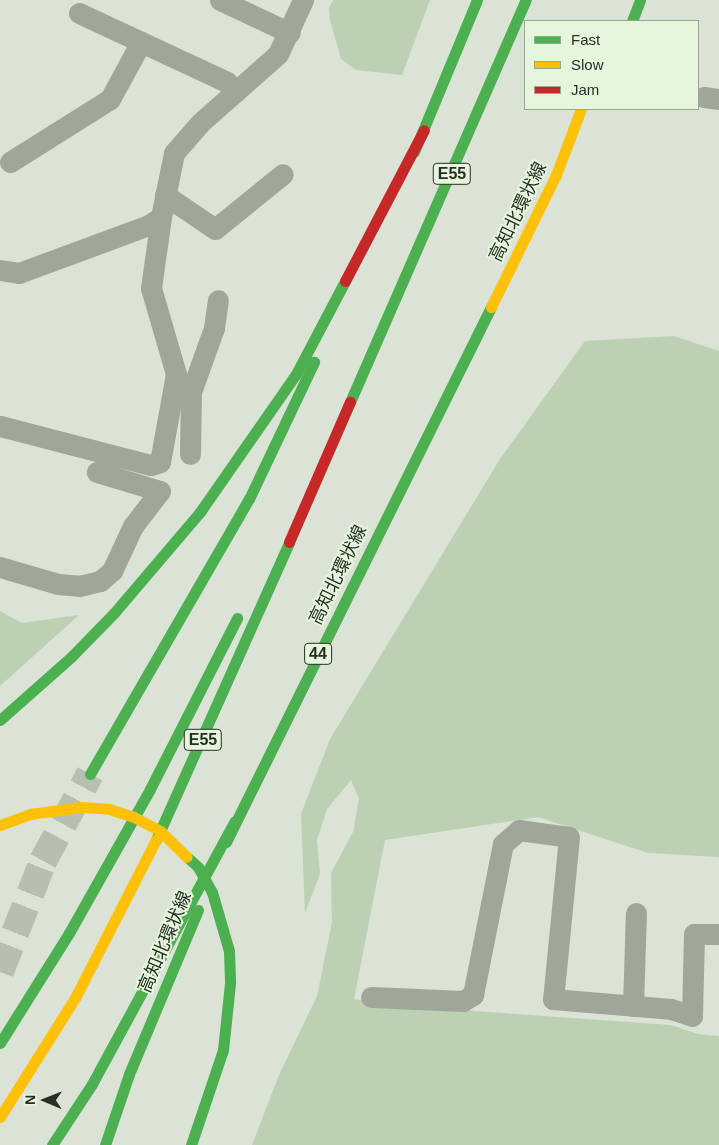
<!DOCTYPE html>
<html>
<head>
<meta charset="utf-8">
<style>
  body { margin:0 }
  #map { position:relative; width:719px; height:1145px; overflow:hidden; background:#dae3d6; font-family:Arial,"Noto Sans JP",sans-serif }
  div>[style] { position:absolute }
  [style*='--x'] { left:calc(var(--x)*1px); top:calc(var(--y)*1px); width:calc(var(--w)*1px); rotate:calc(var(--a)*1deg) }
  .green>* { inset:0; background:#bcd0b3 }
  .primary-tunnel>* { height:28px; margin-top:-14px; transform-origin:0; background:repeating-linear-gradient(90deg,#b6bfb2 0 28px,transparent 0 42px) }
  .street>* { height:21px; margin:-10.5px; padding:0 10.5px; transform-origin:10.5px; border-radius:10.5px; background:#9ea79a }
  .fast>* { height:11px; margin:-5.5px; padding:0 5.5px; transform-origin:5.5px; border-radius:5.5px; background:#4caf50 }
  .slow>* { height:11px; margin:-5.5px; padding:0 5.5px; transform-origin:5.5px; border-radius:5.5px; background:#ffc107 }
  .jam>* { height:11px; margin:-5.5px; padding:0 5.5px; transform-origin:5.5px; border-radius:5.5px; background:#c62828 }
  .fast-bridge>* { height:11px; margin:-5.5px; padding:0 5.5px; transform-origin:5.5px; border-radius:5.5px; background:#4caf50 }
  .slow-bridge>* { height:11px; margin:-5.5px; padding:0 5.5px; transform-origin:5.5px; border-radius:5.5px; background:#ffc107 }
  span { translate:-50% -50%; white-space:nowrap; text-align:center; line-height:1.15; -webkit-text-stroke:4px #e5f6dd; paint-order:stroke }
  .shield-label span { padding:1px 4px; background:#e5f6dd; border:1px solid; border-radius:4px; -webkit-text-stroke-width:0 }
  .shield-label { font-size:16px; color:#272e24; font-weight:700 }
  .street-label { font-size:18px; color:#272e24 }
  .legend { position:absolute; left:524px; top:20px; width:175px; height:90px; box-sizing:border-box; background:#e5f6dd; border:1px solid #99a693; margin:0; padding:6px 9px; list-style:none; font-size:15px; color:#272e24 }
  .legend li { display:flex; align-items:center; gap:10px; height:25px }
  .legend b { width:25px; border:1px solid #99a693 }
  .north { position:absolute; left:20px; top:1075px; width:50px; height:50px; -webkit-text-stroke:4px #e5f6dd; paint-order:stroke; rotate:271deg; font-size:14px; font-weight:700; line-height:20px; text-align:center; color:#272e24 }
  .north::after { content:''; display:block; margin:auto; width:18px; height:22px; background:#272e24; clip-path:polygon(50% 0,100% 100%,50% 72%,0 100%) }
</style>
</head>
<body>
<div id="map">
  <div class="green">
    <div style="clip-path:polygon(333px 0,430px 0,402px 75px,356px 70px,341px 59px,330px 20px,329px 8px)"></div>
    <div style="clip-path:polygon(674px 336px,719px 351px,719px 857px,648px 853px,538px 817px,385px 840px,354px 999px,376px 1004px,671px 1025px,698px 1034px,719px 1036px,719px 1145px,252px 1145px,279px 1075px,317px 996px,332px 922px,331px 873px,353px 832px,359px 799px,351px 780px,327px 809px,317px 840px,320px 874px,305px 913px,301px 814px,330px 739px,500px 459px,585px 341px)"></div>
    <div style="clip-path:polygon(0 611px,22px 623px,79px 615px,0 686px)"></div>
  </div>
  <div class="primary-tunnel">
    <div style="--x:0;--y:972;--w:119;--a:-68.8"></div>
    <div style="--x:43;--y:861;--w:99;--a:-61.6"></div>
  </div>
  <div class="street">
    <div style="--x:220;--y:0;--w:77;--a:25.2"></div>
    <div style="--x:79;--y:13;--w:163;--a:25"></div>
    <div style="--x:227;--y:82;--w:13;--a:48"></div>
    <div style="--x:704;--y:97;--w:15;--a:8"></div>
    <div style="--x:10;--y:162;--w:118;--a:-32.2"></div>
    <div style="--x:110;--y:99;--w:65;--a:-61.5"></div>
    <div style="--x:165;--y:195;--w:60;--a:34.2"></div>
    <div style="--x:215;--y:229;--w:87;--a:-39"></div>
    <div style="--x:0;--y:270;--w:19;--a:9"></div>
    <div style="--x:19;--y:273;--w:139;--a:-20.3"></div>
    <div style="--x:149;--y:225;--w:14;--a:-34"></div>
    <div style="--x:161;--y:217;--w:65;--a:-78.5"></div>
    <div style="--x:174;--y:153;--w:40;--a:-49"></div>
    <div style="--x:200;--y:123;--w:104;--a:-41.5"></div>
    <div style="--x:278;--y:54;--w:60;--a:-65.2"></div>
    <div style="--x:177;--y:389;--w:14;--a:12"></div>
    <div style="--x:191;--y:392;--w:62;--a:90.9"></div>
    <div style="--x:191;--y:392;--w:68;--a:-70.2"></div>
    <div style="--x:214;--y:328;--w:28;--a:-82"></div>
    <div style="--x:0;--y:426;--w:156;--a:14.5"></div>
    <div style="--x:151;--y:465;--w:9;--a:-18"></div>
    <div style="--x:160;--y:462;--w:89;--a:-79.7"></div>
    <div style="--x:176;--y:374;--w:90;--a:-106.2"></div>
    <div style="--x:151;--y:288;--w:72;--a:-82"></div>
    <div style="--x:0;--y:567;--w:60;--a:16.3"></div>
    <div style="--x:58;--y:584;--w:21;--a:5"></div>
    <div style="--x:79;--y:586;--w:22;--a:-13"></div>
    <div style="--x:100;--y:581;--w:16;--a:-40"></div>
    <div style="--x:112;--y:571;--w:50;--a:-65"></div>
    <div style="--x:133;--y:526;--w:44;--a:-52.4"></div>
    <div style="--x:160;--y:491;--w:66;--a:-163.2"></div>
    <div style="--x:371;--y:997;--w:92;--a:2.5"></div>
    <div style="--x:463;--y:1001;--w:12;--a:-31"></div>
    <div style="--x:473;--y:995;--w:154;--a:-78.8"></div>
    <div style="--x:503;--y:844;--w:21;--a:-41"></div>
    <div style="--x:519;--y:830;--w:50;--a:8"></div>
    <div style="--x:569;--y:837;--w:163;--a:95.6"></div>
    <div style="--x:553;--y:999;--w:118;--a:4.8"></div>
    <div style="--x:671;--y:1009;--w:22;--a:18"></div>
    <div style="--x:692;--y:1016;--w:82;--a:-88.6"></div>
    <div style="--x:694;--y:934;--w:25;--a:0"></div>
    <div style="--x:633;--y:1006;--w:93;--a:-88.2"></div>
  </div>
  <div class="fast">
    <div style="--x:632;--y:21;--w:22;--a:-69"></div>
    <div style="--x:414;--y:152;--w:165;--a:-67.5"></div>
    <div style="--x:350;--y:402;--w:439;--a:-66.4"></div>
    <div style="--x:0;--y:720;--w:96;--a:-41.6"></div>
    <div style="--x:72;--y:656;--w:60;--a:-45.7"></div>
    <div style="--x:114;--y:613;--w:133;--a:-49.6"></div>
    <div style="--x:200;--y:512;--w:168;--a:-55.2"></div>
    <div style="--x:296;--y:374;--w:105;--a:-62.2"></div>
    <div style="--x:90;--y:774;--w:318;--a:-60"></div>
    <div style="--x:249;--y:499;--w:152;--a:-64.6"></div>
    <div style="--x:156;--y:840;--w:326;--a:-65.9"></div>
    <div style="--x:226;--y:842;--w:597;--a:-63.65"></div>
    <div style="--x:0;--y:1043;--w:130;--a:-57.9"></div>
    <div style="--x:69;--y:933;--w:165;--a:-60.6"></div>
    <div style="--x:150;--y:789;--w:192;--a:-63"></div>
    <div style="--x:52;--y:1145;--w:73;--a:-56.7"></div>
    <div style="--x:92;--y:1084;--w:299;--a:-61.5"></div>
    <div style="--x:105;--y:1145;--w:75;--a:-71.3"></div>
    <div style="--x:129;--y:1074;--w:178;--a:-67.2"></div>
    <div style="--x:191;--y:1145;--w:100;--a:-71.4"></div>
    <div style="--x:223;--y:1050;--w:67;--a:-84"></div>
  </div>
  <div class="slow">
    <div style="--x:491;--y:307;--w:147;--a:-63.8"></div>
    <div style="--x:556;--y:175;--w:71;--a:-69.3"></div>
    <div style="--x:0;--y:1117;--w:141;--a:-57.8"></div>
    <div style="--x:75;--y:998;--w:178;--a:-62.9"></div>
  </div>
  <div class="jam">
    <div style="--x:345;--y:281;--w:170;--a:-62.4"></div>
    <div style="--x:289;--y:542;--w:153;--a:-66.5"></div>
  </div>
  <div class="fast-bridge">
    <div style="--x:187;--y:857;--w:15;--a:42"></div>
    <div style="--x:198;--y:867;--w:29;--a:61"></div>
    <div style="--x:212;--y:892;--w:61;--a:73.9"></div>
    <div style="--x:229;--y:951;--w:32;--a:88"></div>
  </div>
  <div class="slow-bridge">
    <div style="--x:0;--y:825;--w:32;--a:-20"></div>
    <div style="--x:30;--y:814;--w:52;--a:-7.7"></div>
    <div style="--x:82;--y:807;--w:27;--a:4"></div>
    <div style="--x:109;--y:809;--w:26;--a:18"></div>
    <div style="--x:134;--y:817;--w:30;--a:28"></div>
    <div style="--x:160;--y:831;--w:37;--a:44"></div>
  </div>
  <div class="shield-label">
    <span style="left:452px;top:174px">E55</span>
    <span style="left:318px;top:654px">44</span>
    <span style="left:203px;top:740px">E55</span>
  </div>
  <div class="street-label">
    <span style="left:518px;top:212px;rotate:-64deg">高知北環状線</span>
    <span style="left:338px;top:575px;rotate:-64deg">高知北環状線</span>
    <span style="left:165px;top:942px;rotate:-67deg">高知北環状線</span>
  </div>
  <ul class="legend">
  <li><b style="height:6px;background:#4caf50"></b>Fast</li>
  <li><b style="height:6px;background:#ffc107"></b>Slow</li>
  <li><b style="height:6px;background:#c62828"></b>Jam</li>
  </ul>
  <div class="north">N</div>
</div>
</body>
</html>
